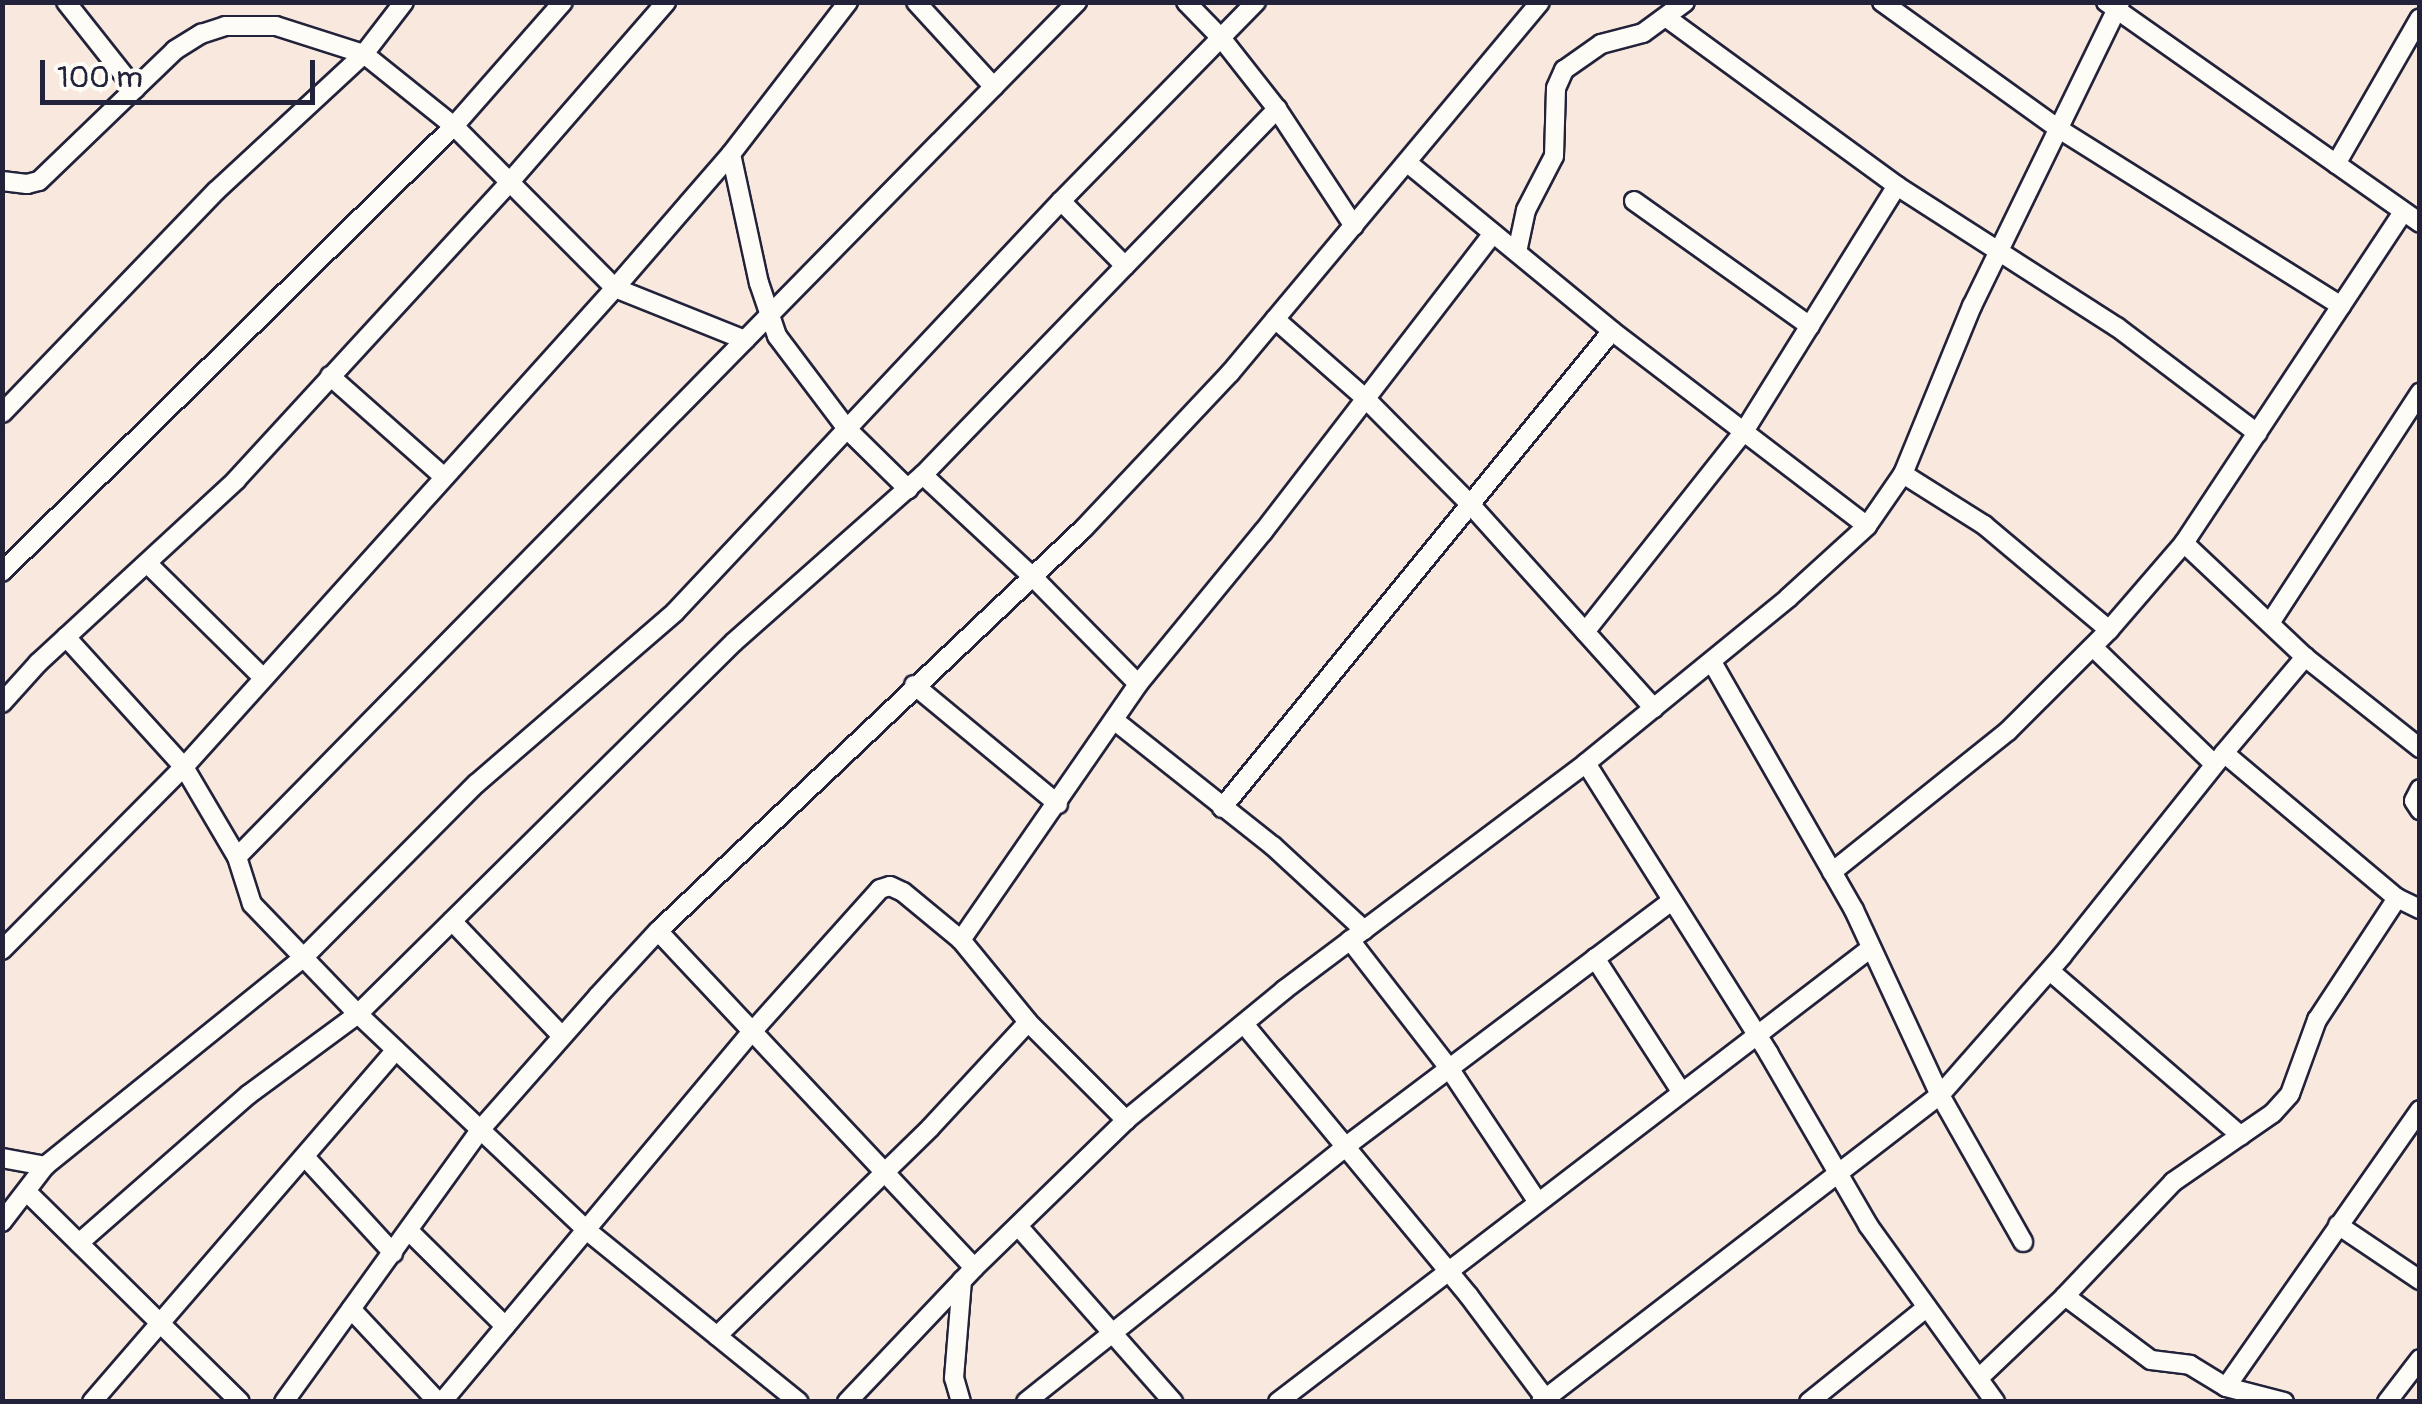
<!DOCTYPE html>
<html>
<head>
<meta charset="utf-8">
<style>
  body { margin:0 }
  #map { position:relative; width:2422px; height:1404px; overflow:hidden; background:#f8e8dd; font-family:Pangolin,sans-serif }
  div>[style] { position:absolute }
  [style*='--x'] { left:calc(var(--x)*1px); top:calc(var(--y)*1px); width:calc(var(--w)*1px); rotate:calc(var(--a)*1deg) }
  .roads { filter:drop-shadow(2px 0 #22223b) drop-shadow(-2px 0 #22223b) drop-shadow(0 2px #22223b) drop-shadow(0 -2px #22223b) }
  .minor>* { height:18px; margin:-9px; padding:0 9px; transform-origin:9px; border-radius:9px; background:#fdfcf7 }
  span { translate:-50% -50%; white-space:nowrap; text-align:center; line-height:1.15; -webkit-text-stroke:8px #fdfcf7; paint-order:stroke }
  .frame { position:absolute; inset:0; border:5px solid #22223b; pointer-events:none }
  .scale { position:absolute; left:40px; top:60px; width:275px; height:45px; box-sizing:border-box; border:5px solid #22223b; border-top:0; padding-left:12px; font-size:30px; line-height:35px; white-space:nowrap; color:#22223b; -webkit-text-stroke:8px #fdfcf7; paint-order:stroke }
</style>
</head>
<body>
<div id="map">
  <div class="roads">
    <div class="minor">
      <div style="--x:66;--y:2;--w:111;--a:51.6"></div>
      <div style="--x:404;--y:2;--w:66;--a:127.6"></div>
      <div style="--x:364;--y:54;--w:115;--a:38.7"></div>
      <div style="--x:454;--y:126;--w:228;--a:45.2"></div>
      <div style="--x:615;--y:288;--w:140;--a:21.8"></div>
      <div style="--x:916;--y:2;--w:115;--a:47.5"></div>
      <div style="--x:1186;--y:2;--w:52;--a:45.8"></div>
      <div style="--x:1222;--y:39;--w:89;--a:51.8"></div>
      <div style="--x:1277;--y:109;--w:140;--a:56.7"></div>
      <div style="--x:1882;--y:2;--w:218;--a:35.7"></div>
      <div style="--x:2059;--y:129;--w:333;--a:32.1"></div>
      <div style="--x:2106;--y:2;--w:384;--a:35.1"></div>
      <div style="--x:1667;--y:18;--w:285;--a:36.1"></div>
      <div style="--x:1897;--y:186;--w:261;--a:32.7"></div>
      <div style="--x:2117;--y:327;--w:176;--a:37.1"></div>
      <div style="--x:731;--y:154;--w:132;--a:77.8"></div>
      <div style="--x:759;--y:283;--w:56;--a:71.2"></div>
      <div style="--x:777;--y:336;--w:116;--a:53"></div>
      <div style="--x:847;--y:429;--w:86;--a:44.5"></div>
      <div style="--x:1409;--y:164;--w:263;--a:39.4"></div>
      <div style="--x:1612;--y:331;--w:321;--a:37.4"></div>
      <div style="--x:2336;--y:164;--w:168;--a:-60.1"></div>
      <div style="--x:2;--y:181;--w:25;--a:7"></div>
      <div style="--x:27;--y:184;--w:12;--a:-14"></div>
      <div style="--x:39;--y:181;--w:189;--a:-43.9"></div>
      <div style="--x:175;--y:50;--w:31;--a:-32"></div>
      <div style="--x:201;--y:34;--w:25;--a:-18"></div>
      <div style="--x:225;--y:26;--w:51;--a:0"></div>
      <div style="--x:276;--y:26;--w:92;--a:17.7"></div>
      <div style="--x:364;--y:54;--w:202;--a:137.2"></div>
      <div style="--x:216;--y:191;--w:308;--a:133.9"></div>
      <div style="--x:1061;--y:201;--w:91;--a:45.4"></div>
      <div style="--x:1125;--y:266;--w:219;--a:-45.9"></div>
      <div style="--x:1634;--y:201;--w:216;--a:35.4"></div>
      <div style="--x:1517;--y:252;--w:43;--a:-77.9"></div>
      <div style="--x:1526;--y:210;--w:61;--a:-62.6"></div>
      <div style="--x:1554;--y:156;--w:68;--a:-88.3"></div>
      <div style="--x:1556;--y:88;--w:20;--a:-66"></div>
      <div style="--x:1564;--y:70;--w:45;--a:-35.1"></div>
      <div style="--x:1601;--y:44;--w:43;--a:-14.7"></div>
      <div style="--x:1643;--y:33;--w:52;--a:-36.4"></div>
      <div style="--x:1275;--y:319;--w:121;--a:41.3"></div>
      <div style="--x:1366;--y:399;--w:148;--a:45.3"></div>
      <div style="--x:1470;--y:504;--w:275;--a:48"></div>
      <div style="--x:330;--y:376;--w:149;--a:41.5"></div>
      <div style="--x:1903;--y:474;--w:96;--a:32.2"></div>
      <div style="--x:1984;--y:525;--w:163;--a:40"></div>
      <div style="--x:923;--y:475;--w:151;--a:42.9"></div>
      <div style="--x:1034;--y:578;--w:148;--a:45.5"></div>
      <div style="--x:2184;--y:543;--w:166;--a:43.3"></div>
      <div style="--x:2305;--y:657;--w:147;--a:38.4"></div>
      <div style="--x:148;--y:564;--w:162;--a:44.7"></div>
      <div style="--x:2;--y:572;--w:635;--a:-44.62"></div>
      <div style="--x:454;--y:126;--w:165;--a:-48.7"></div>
      <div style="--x:2270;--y:623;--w:275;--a:-56.9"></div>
      <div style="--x:1585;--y:632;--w:254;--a:-51.6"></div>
      <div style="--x:1743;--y:433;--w:291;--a:-58.1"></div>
      <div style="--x:66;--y:637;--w:176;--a:47.8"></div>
      <div style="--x:184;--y:767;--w:104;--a:59.5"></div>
      <div style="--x:237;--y:857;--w:49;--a:72.3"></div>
      <div style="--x:252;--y:904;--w:153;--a:46.1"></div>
      <div style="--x:358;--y:1014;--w:313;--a:43.4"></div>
      <div style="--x:585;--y:1229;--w:275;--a:39"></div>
      <div style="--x:2094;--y:648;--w:167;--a:44"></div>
      <div style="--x:1712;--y:662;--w:286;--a:60.2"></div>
      <div style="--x:1854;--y:910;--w:204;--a:65.1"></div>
      <div style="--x:1940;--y:1095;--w:169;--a:60.5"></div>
      <div style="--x:914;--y:685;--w:187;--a:39.6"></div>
      <div style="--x:2;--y:703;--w:54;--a:-48"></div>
      <div style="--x:38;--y:663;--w:270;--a:-42.7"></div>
      <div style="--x:236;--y:480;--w:402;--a:-47.4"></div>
      <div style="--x:508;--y:184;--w:241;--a:-49"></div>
      <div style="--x:1114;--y:720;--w:203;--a:38.4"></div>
      <div style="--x:1273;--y:846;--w:124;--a:42.7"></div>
      <div style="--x:2224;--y:753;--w:126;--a:-49.8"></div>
      <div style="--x:1586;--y:763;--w:344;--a:57.8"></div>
      <div style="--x:1769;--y:1054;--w:198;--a:59.9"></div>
      <div style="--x:1868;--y:1225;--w:218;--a:54.3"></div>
      <div style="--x:2420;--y:789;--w:13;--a:117"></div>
      <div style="--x:2414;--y:801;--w:11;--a:56"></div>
      <div style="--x:1222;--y:808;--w:616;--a:-50.73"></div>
      <div style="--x:237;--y:857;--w:1199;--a:-45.51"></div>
      <div style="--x:1832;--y:872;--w:226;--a:-38.7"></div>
      <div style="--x:2008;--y:731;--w:143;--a:-45"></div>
      <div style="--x:2109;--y:630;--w:115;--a:-49.2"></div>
      <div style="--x:2184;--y:543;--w:397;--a:-56.5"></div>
      <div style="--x:452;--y:921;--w:159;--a:46.3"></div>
      <div style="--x:658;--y:931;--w:462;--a:46.8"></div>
      <div style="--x:961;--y:940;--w:311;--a:-55.3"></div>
      <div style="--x:1138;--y:684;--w:197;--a:-50.6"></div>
      <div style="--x:1263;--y:532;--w:377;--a:-52.4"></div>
      <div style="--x:1350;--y:940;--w:162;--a:52.3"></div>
      <div style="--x:1449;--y:1068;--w:159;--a:56.5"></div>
      <div style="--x:2;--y:950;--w:258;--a:-45.2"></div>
      <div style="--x:184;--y:767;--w:644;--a:-48.02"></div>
      <div style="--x:615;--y:288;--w:177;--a:-49.1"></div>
      <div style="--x:731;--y:154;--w:192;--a:-52.4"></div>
      <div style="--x:1595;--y:958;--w:157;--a:57.2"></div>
      <div style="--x:2050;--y:971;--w:252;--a:40.8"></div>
      <div style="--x:1244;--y:1024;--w:353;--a:50.4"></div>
      <div style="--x:1469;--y:1296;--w:132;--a:53.3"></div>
      <div style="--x:2;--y:1158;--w:44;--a:10.5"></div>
      <div style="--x:306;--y:1158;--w:129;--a:47.5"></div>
      <div style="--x:27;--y:1192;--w:299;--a:44.6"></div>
      <div style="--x:2;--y:1222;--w:71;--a:-52.5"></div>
      <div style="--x:45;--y:1166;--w:333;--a:-38.9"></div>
      <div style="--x:304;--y:957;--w:244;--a:-45.2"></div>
      <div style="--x:476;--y:784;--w:263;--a:-40.8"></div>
      <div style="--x:675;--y:612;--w:564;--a:-46.8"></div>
      <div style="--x:1061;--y:201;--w:279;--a:-45.6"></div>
      <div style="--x:2338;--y:1225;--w:99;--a:33.9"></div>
      <div style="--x:1018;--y:1226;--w:235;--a:48.6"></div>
      <div style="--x:410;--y:1232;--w:134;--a:44.7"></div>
      <div style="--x:79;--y:1243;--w:225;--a:-41.2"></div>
      <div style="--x:248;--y:1095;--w:137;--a:-36.4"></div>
      <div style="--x:358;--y:1014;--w:529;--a:-44.69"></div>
      <div style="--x:734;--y:642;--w:252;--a:-41.5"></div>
      <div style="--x:923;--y:475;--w:291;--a:-46"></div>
      <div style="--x:2065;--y:1296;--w:107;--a:36.7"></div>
      <div style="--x:2151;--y:1360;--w:39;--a:7"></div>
      <div style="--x:2190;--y:1365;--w:42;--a:31.4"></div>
      <div style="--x:2226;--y:1387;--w:60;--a:14.5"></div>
      <div style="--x:351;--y:1309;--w:127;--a:46.9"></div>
      <div style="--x:717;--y:1336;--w:298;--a:-44.3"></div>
      <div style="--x:930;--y:1128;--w:144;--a:-47.2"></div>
      <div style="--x:1979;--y:1378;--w:119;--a:-43.6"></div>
      <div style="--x:2065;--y:1296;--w:157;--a:-46.5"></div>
      <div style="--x:2173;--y:1182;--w:121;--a:-34.6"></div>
      <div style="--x:2273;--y:1113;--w:25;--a:-48"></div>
      <div style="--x:2290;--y:1094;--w:79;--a:-70"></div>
      <div style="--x:2317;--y:1020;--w:146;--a:-56.7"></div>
      <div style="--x:2226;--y:1387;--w:338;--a:-55"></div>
      <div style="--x:92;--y:1402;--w:465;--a:-49.2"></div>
      <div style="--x:284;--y:1402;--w:335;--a:-54.2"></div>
      <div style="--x:480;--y:1130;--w:179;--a:-48.6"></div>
      <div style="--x:598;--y:996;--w:88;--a:-47.3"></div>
      <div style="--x:658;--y:931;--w:586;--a:-43.41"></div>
      <div style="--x:1084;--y:528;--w:213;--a:-46.7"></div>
      <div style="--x:1230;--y:373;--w:483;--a:-50.1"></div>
      <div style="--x:442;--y:1402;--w:481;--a:-50.1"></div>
      <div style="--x:751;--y:1033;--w:193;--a:-48.1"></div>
      <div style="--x:880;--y:889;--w:10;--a:-17"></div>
      <div style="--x:890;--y:886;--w:14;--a:25"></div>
      <div style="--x:903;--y:892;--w:75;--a:39.6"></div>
      <div style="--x:961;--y:940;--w:106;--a:50.7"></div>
      <div style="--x:1028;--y:1022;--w:139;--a:45"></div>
      <div style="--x:847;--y:1402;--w:185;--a:-46.5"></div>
      <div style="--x:974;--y:1268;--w:212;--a:-44.2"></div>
      <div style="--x:1126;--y:1120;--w:205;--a:-39.4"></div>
      <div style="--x:1284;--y:990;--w:378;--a:-36.9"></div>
      <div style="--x:1586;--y:763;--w:261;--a:-39.2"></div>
      <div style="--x:1788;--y:598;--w:107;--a:-42.3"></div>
      <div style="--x:1867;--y:526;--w:63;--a:-55.3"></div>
      <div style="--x:1903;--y:474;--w:182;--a:-67.7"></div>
      <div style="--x:1972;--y:306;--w:338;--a:-64"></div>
      <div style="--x:961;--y:1402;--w:25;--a:-106"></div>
      <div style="--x:954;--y:1378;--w:98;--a:-85.3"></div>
      <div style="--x:1026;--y:1402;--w:408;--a:-38.6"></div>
      <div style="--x:1345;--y:1147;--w:408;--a:-37"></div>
      <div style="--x:1278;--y:1402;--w:747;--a:-37.44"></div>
      <div style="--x:1541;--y:1402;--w:503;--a:-37.58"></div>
      <div style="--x:1940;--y:1095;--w:185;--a:-48.7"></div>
      <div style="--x:2062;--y:956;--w:260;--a:-51.4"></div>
      <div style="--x:2224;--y:753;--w:226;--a:40"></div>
      <div style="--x:2397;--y:898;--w:25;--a:26"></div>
      <div style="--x:1809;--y:1402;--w:151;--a:-38.8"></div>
      <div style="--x:2387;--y:1402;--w:54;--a:-52.5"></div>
    </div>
  </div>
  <div class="frame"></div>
  <div class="scale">100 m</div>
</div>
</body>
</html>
